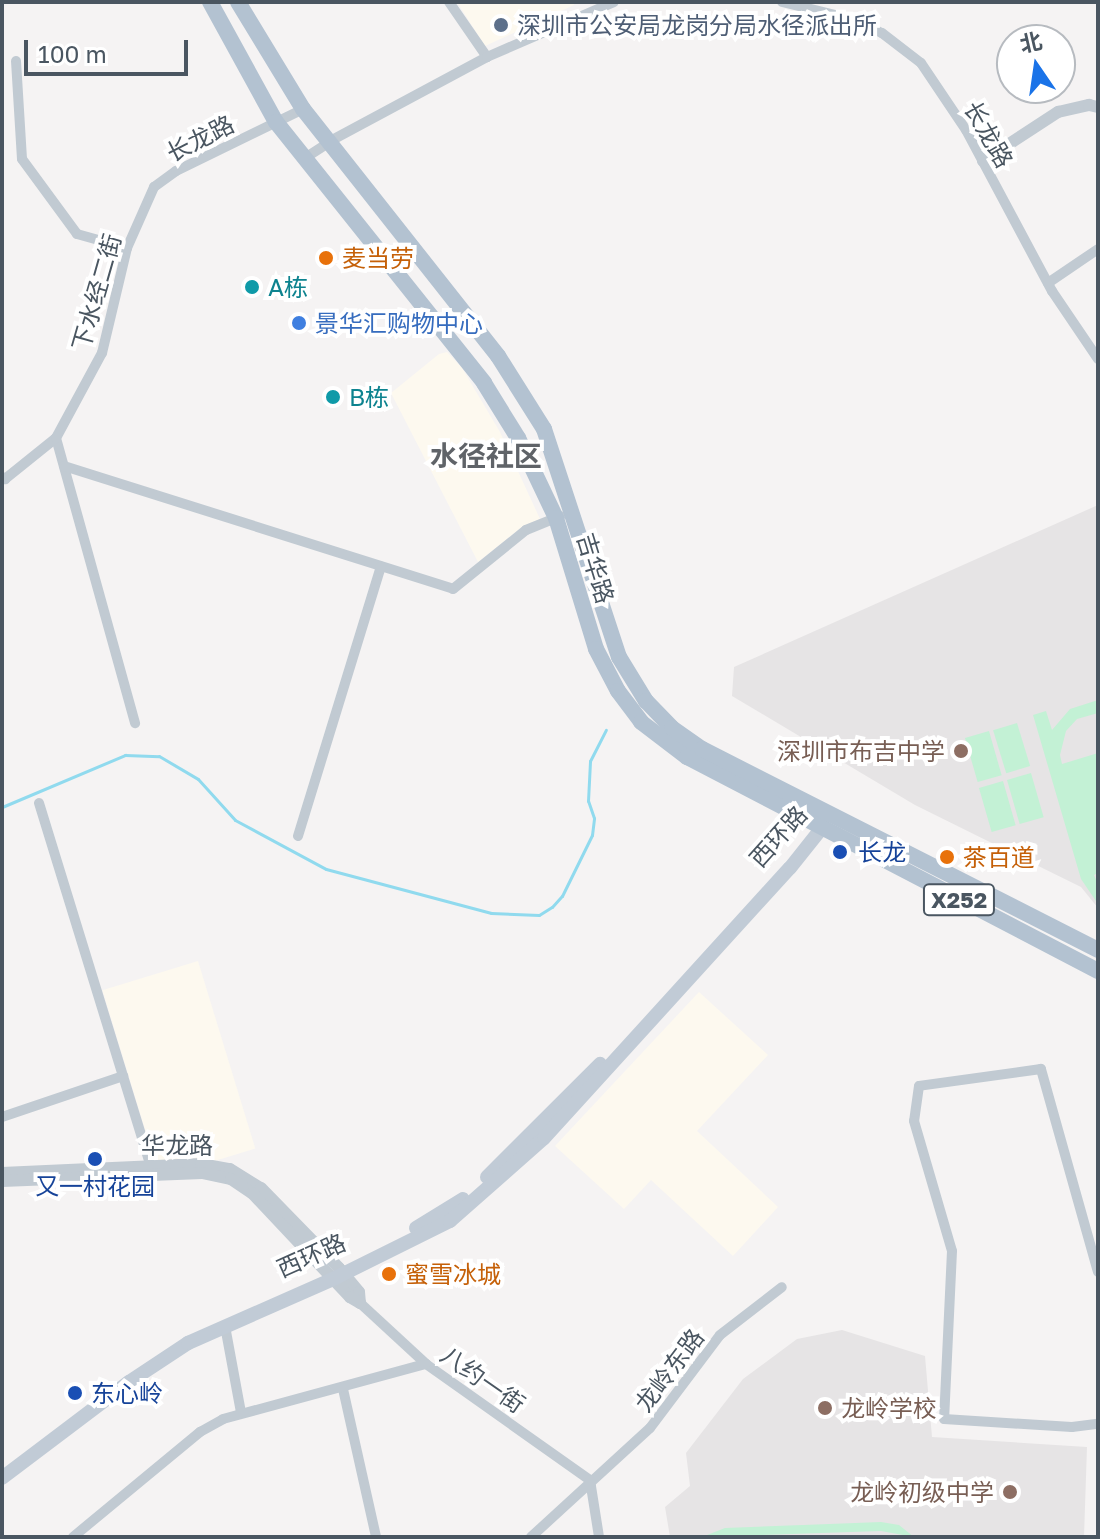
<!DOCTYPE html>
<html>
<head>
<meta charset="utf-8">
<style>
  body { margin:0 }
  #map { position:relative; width:1100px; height:1539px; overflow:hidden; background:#f5f3f3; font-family:"Golos Text","Noto Sans SC",sans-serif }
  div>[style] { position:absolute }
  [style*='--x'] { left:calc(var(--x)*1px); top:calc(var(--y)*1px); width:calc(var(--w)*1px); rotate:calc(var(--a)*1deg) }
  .commercial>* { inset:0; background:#fdf9ef; transform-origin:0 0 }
  .education>* { inset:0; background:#e6e4e5 }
  .green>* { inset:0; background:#c3f1d5; transform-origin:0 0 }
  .stream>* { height:3px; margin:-1.5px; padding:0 1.5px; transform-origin:1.5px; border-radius:1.5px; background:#90daee }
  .minor>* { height:10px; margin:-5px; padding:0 5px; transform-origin:5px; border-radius:5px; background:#c1cad2 }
  .tertiary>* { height:12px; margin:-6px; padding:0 6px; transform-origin:6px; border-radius:6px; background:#c1cad2 }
  .secondary>* { height:14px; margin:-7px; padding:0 7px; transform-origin:7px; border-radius:7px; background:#c1cbd6 }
  .primary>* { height:16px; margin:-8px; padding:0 8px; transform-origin:8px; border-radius:8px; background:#b3c2d1 }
  .dots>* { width:22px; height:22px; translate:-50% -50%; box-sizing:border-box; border:4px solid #fff; border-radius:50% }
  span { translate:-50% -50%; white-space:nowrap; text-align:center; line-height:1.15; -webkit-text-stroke:8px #fff; paint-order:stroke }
  .shield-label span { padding:2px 6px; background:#fff; border:2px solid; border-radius:6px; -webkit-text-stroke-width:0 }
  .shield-label { font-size:22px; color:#4a5661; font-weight:700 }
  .service-label { font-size:24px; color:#4e5e75 }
  .left { translate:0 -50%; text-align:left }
  .street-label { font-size:24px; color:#4a5661 }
  .food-label { font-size:24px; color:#c56008 }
  .culture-label { font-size:24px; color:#0d838f }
  .shop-label { font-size:24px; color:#366cbe }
  .education-label { font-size:24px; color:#785e54 }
  .right { translate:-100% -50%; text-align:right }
  .transit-label { font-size:24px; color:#164399 }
  .quarter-label { font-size:28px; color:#5f6368; font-weight:700 }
  .frame { position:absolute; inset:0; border:4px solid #4a5661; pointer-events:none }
  .north { position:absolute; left:996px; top:24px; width:80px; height:80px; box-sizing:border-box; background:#fff; border:2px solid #b7bbc0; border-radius:50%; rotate:347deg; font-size:22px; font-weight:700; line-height:32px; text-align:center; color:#4a5661 }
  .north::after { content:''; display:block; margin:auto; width:28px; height:36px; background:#1a73e8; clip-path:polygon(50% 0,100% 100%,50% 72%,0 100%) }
  .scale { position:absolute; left:24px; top:40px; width:164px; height:36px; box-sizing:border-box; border:4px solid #4a5661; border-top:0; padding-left:10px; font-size:24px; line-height:28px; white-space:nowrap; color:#4a5661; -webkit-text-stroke:6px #fff; paint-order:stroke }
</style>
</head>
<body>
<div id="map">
  <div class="commercial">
    <div style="clip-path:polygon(457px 2px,573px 2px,574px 5px,485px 46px)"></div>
    <div style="clip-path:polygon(447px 352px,462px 368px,500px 432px,540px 519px,523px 526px,478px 562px,391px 393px,439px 354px)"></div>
    <div style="left:198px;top:961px;width:196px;height:100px;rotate:73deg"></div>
    <div style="clip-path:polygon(699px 992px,768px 1055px,697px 1131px,778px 1207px,733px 1256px,651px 1180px,624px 1209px,555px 1146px)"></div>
  </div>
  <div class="education">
    <div style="clip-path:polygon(1098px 505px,1098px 908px,1081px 887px,915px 805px,732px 696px,734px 667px)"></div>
    <div style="clip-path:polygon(842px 1330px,925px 1356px,932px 1437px,1087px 1447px,1084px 1537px,670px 1537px,665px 1507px,690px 1486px,686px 1453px,743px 1379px,797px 1339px)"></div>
  </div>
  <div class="green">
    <div style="clip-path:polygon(1098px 700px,1098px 713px,1077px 719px,1066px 731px,1060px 755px,1062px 764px,1098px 753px,1098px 873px,1094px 875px,1098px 884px,1098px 904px,1081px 879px,1033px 715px,1046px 711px,1052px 730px,1070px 709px)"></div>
    <div style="left:1017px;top:723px;width:45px;height:25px;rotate:73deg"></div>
    <div style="left:989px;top:731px;width:46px;height:25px;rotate:74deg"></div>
    <div style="left:1031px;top:773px;width:46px;height:25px;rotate:74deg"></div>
    <div style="left:1003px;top:781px;width:46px;height:25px;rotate:74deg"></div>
    <div style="clip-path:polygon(881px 1522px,899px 1525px,914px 1537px,881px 1531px,702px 1537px,725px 1528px)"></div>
  </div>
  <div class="stream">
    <div style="--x:2;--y:807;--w:134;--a:-22.9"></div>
    <div style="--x:125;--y:755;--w:34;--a:2"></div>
    <div style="--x:159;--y:756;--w:45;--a:30.5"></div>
    <div style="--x:198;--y:779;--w:55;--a:47.9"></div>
    <div style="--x:235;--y:820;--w:103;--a:28.3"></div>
    <div style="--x:326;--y:869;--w:171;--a:14.9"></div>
    <div style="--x:491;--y:913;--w:48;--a:2.4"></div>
    <div style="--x:539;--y:915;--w:15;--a:-32"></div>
    <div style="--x:552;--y:907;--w:15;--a:-48"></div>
    <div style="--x:562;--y:896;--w:68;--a:-63.8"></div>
    <div style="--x:592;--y:835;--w:17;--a:-83"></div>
    <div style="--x:594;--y:818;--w:18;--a:-109"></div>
    <div style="--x:588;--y:801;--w:40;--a:-87.1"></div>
    <div style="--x:590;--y:761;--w:35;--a:-63"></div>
  </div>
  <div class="minor">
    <div style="--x:449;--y:2;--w:67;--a:55.4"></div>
    <div style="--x:782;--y:2;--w:76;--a:13.7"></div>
    <div style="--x:856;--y:20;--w:29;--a:27"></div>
    <div style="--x:882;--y:33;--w:49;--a:37.6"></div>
    <div style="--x:921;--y:63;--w:81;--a:56.1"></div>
    <div style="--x:966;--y:130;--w:183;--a:61.9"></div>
    <div style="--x:1052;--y:291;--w:82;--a:55.9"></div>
    <div style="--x:16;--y:61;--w:98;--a:86.5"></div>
    <div style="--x:22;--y:159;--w:93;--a:53.7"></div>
    <div style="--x:77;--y:234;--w:52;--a:15.6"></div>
    <div style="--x:305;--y:158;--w:35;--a:-33"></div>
    <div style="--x:334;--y:139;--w:174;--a:-28.2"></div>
    <div style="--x:487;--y:57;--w:138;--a:-23.4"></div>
    <div style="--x:1048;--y:283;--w:60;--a:-34.2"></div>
    <div style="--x:56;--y:438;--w:296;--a:74.5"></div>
    <div style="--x:64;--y:466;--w:408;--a:17.5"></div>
    <div style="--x:453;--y:589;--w:94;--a:-38.9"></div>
    <div style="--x:526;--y:530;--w:37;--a:-22"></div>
    <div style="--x:2;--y:477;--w:4;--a:34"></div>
    <div style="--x:5;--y:479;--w:65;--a:-38.8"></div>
    <div style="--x:56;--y:438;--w:97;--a:-61.6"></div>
    <div style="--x:102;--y:353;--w:108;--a:-76.6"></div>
    <div style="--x:127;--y:248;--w:67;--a:-66.1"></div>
    <div style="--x:154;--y:187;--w:27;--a:-36"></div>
    <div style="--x:176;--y:171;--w:141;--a:-26"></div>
    <div style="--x:39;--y:803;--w:380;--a:72.9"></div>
    <div style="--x:298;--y:836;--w:282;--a:-72.9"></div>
    <div style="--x:2;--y:1117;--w:128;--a:-18.7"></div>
    <div style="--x:1098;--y:1272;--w:211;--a:-105.7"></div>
    <div style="--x:1041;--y:1069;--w:123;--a:172.1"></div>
    <div style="--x:919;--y:1086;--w:35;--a:98"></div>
    <div style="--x:914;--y:1121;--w:135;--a:73.7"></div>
    <div style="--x:952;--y:1251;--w:168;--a:92.7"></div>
    <div style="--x:944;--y:1419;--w:128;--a:3.6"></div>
    <div style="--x:1072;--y:1427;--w:26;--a:-7"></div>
    <div style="--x:360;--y:1303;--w:90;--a:42.7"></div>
    <div style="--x:426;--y:1364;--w:201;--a:35.3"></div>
    <div style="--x:225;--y:1326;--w:87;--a:79.5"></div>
    <div style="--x:343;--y:1389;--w:152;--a:77.4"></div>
    <div style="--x:590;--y:1480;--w:58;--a:81"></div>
    <div style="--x:73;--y:1537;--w:165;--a:-39.6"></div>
    <div style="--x:200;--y:1432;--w:26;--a:-29"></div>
    <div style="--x:223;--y:1419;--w:210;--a:-15.2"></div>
    <div style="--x:531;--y:1537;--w:161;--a:-42.5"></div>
    <div style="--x:650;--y:1428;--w:116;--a:-53"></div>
    <div style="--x:720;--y:1335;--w:78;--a:-37.7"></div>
  </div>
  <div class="tertiary">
    <div style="--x:983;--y:161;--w:90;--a:-33.2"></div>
    <div style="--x:1058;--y:112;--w:32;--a:-13"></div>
    <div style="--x:1089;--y:105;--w:9;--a:13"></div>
    <div style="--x:2;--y:1173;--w:199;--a:-2.6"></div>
    <div style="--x:201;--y:1164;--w:29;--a:10"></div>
    <div style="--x:230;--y:1169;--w:36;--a:32"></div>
    <div style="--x:261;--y:1188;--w:112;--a:45.7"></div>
    <div style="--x:339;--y:1268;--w:31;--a:50"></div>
    <div style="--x:359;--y:1292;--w:11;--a:85"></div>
    <div style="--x:2;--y:1181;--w:200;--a:-2.3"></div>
    <div style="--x:202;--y:1173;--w:30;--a:12"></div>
    <div style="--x:231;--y:1179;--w:25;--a:34"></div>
    <div style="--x:252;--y:1193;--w:143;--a:46.7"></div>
    <div style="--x:350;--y:1297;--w:12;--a:31"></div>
  </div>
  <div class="secondary">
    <div style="--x:487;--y:1177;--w:160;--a:-45"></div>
    <div style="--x:416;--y:1228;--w:55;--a:-31.7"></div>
    <div style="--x:2;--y:1478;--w:159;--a:-37.1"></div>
    <div style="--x:129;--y:1382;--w:71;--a:-33.5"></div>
    <div style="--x:188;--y:1343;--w:158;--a:-23.8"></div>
    <div style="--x:333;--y:1279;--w:131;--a:-26.4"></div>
    <div style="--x:450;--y:1221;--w:125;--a:-41.4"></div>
    <div style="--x:544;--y:1138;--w:365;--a:-47.7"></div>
    <div style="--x:790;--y:868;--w:50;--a:-51.5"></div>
    <div style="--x:821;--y:829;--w:11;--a:-80"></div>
  </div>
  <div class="primary">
    <div style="--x:210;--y:2;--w:137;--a:61.2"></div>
    <div style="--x:276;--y:122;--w:334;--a:51.4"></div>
    <div style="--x:484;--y:383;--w:65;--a:58.3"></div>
    <div style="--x:518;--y:438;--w:89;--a:64.6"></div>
    <div style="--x:556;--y:518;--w:137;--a:73"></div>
    <div style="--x:596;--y:649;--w:47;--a:62.4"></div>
    <div style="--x:618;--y:691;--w:39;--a:53"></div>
    <div style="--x:641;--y:722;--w:58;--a:37.3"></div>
    <div style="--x:687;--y:757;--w:463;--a:27.5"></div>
    <div style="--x:238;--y:2;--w:125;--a:58.7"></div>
    <div style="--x:303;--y:109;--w:315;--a:51.7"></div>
    <div style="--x:498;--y:356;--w:86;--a:57.8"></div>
    <div style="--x:544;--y:429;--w:240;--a:71.8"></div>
    <div style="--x:619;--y:657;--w:52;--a:58.5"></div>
    <div style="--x:646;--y:701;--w:37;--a:46"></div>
    <div style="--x:672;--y:728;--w:37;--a:35"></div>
    <div style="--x:702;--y:749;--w:444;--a:26.9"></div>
  </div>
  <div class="dots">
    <div style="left:501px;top:25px;background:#5c6f8a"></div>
    <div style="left:326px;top:258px;background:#e8710a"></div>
    <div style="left:252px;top:287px;background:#0f9aa8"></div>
    <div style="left:299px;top:323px;background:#3f7fe0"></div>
    <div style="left:333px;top:397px;background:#0f9aa8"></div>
    <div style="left:961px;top:751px;background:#8d6e63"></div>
    <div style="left:840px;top:852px;background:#1a4fb4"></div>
    <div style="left:947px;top:857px;background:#e8710a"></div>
    <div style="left:95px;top:1159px;background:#1a4fb4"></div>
    <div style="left:389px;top:1274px;background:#e8710a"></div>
    <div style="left:75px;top:1393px;background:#1a4fb4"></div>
    <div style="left:825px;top:1408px;background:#8d6e63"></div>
    <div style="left:1010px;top:1492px;background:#8d6e63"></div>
  </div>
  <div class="shield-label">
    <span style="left:959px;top:900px">X252</span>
  </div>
  <div class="service-label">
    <span class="left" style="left:517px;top:25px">深圳市公安局龙岗分局水径派出所</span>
  </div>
  <div class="street-label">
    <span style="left:989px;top:134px;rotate:60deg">长龙路</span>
    <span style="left:200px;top:138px;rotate:-27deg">长龙路</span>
    <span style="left:96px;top:292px;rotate:-74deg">下水经二街</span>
    <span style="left:596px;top:568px;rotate:73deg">吉华路</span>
    <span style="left:778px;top:836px;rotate:-48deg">西环路</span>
    <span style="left:177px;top:1145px">华龙路</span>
    <span style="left:311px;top:1255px;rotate:-24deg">西环路</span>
    <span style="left:669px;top:1370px;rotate:-53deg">龙岭东路</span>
    <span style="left:483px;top:1379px;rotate:35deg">八约一街</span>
  </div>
  <div class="food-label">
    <span class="left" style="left:342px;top:258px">麦当劳</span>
    <span class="left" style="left:963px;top:857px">茶百道</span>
    <span class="left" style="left:405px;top:1274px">蜜雪冰城</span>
  </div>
  <div class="culture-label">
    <span class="left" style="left:268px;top:287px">A栋</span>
    <span class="left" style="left:349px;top:397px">B栋</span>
  </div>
  <div class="shop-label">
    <span class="left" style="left:315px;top:323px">景华汇购物中心</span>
  </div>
  <div class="education-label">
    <span class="right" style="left:945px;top:751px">深圳市布吉中学</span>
    <span class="left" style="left:841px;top:1408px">龙岭学校</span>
    <span class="right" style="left:994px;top:1492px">龙岭初级中学</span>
  </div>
  <div class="transit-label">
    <span class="left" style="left:858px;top:852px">长龙</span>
    <span style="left:95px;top:1186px">又一村花园</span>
    <span class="left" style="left:91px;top:1393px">东心岭</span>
  </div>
  <div class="quarter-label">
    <span style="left:486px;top:456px">水径社区</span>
  </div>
  <div class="frame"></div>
  <div class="north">北</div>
  <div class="scale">100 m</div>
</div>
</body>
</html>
